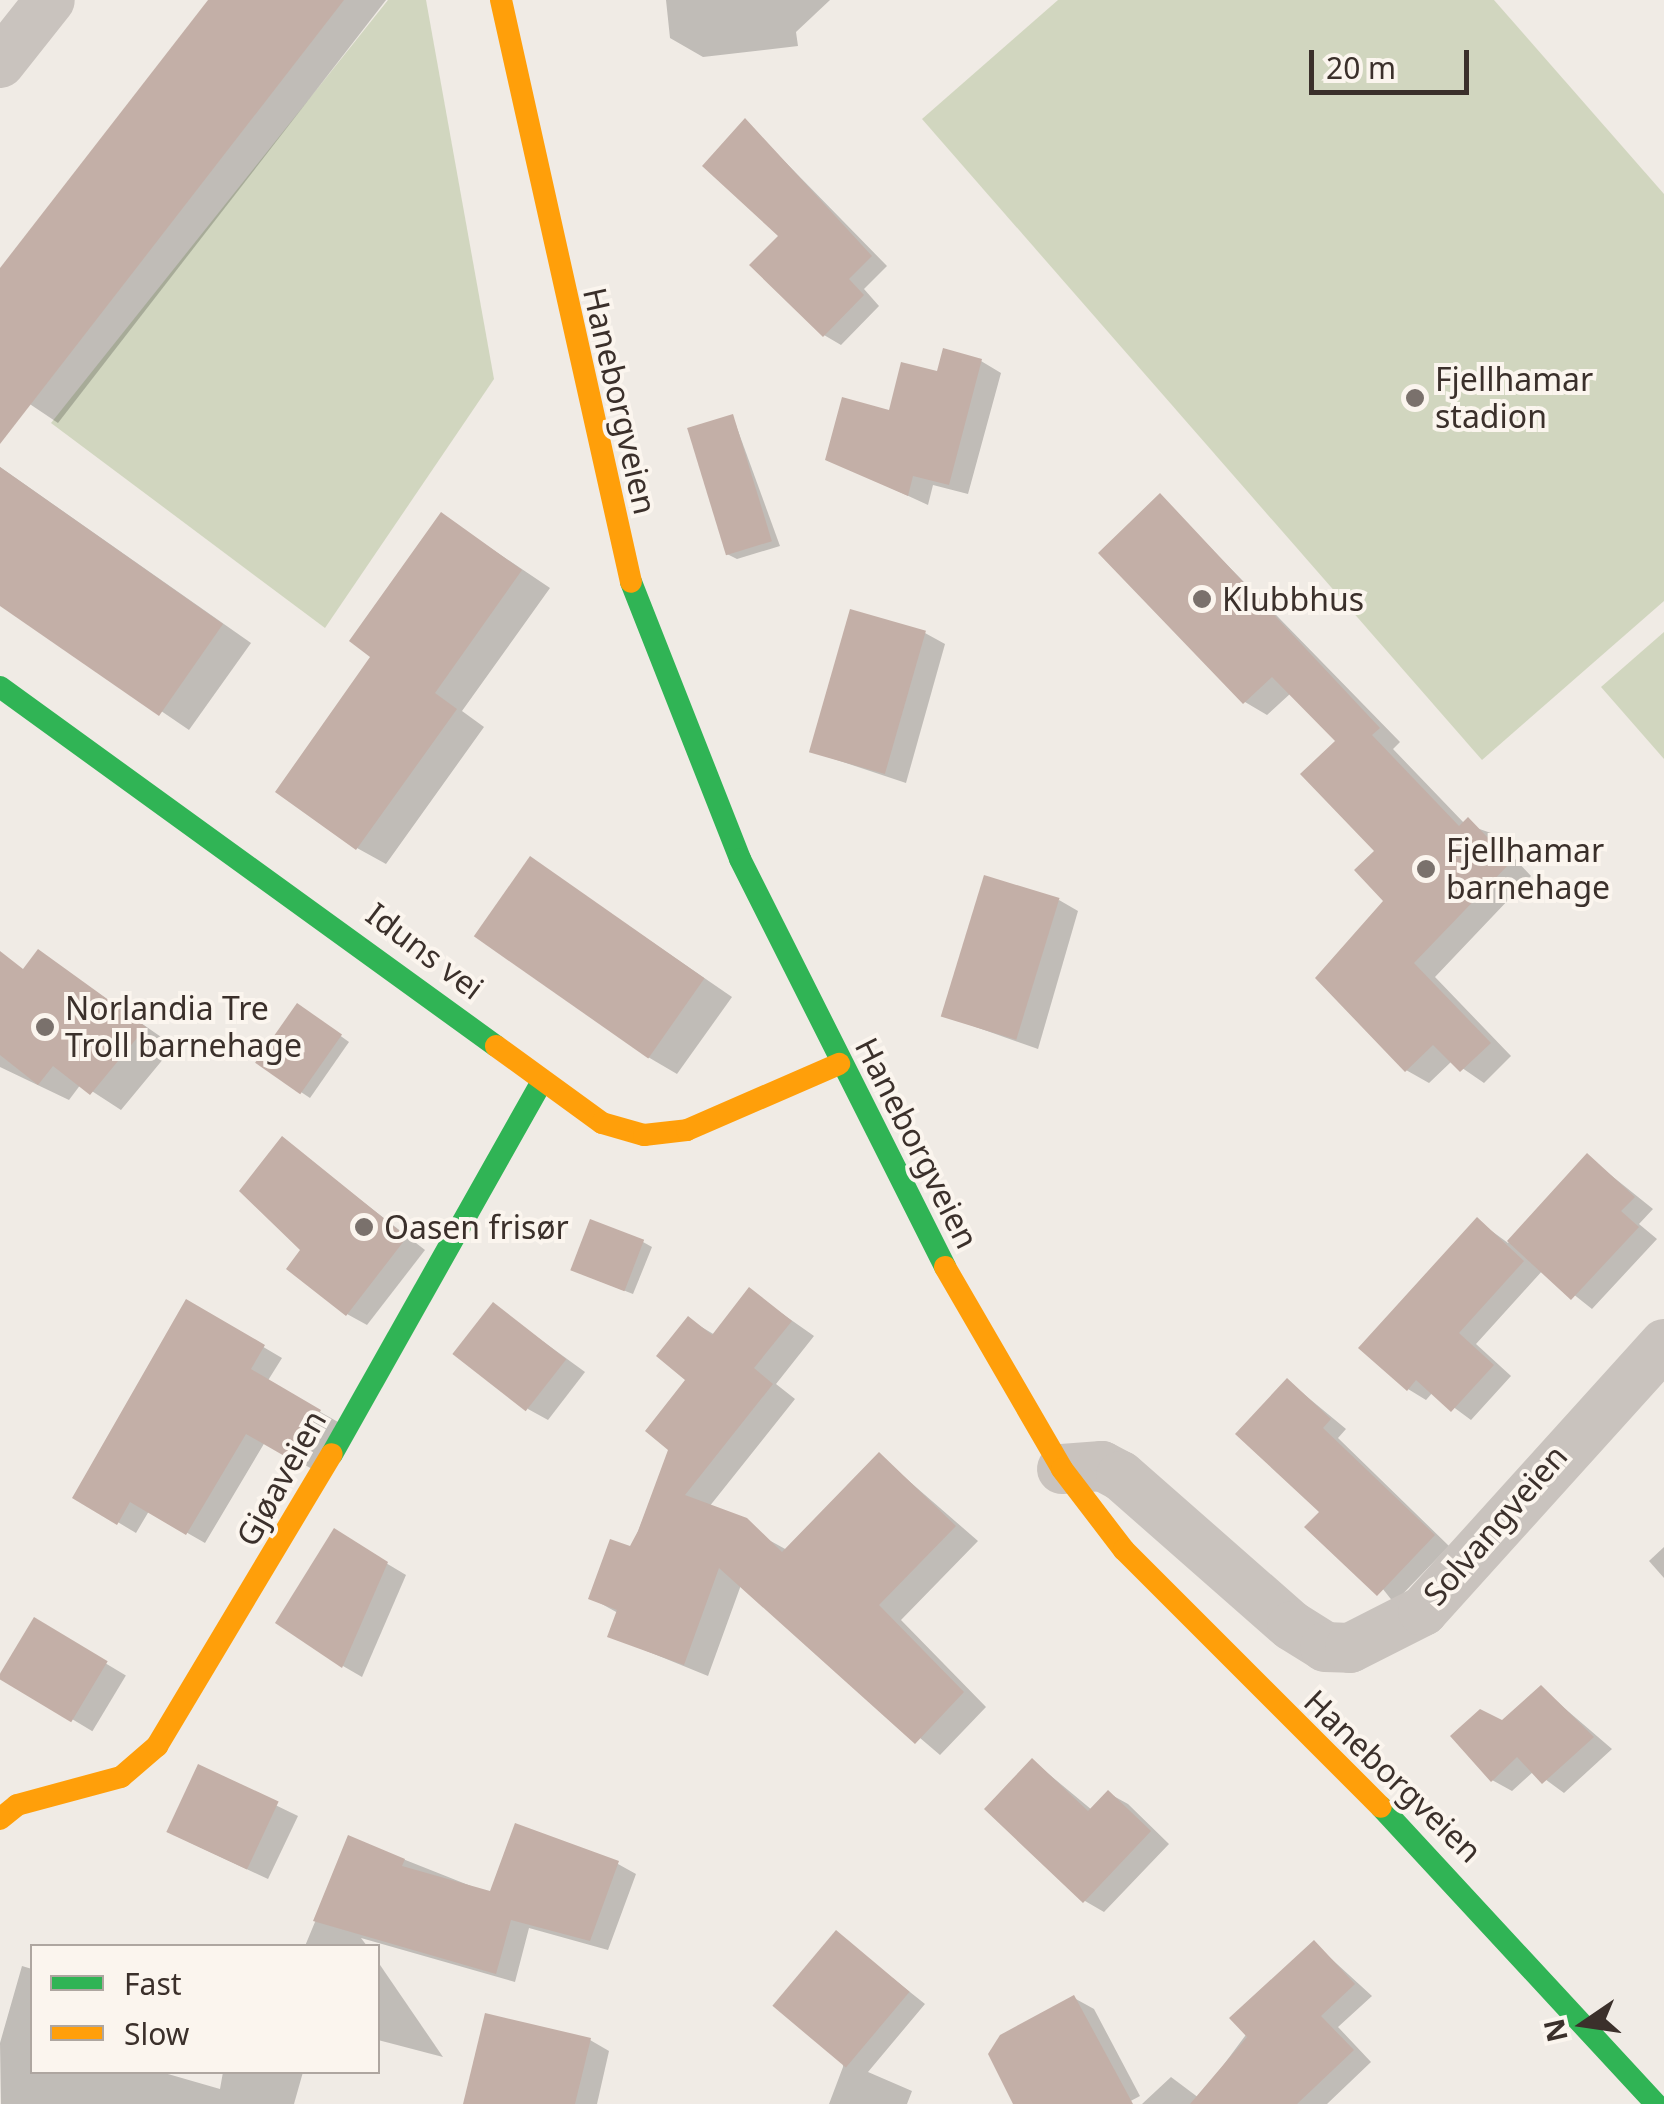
<!DOCTYPE html>
<html>
<head>
<meta charset="utf-8">
<style>
  body { margin:0 }
  #map { position:relative; width:1664px; height:2104px; overflow:hidden; background:#f0ebe5; font-family:"Noto Sans",sans-serif }
  div>[style] { position:absolute }
  [style*='--x'] { left:calc(var(--x)*1px); top:calc(var(--y)*1px); width:calc(var(--w)*1px); rotate:calc(var(--a)*1deg) }
  .green>* { inset:0; background:#d1d6bf }
  .shadow>* { inset:0; background:#0003; transform-origin:0 0 }
  .building>* { inset:0; background:#c3afa7; transform-origin:0 0 }
  .street>* { height:50px; margin:-25px; padding:0 25px; transform-origin:25px; border-radius:25px; background:#c9c3be }
  .fast>* { height:22px; margin:-11px; padding:0 11px; transform-origin:11px; border-radius:11px; background:#30b455 }
  .slow>* { height:22px; margin:-11px; padding:0 11px; transform-origin:11px; border-radius:11px; background:#ff9f0a }
  .dots>* { width:28px; height:28px; translate:-50% -50%; box-sizing:border-box; border:5px solid #fbf5ee; border-radius:50% }
  span { translate:-50% -50%; white-space:nowrap; text-align:center; line-height:1.15; -webkit-text-stroke:8px #fbf5ee; paint-order:stroke }
  .poi-label { font-size:32px; color:#3b302b }
  .left { translate:0 -50%; text-align:left }
  .street-label { font-size:32px; color:#3b302b }
  .legend { position:absolute; left:30px; top:1944px; width:350px; height:130px; box-sizing:border-box; background:#fbf5ee; border:2px solid #aea6a0; margin:0; padding:12px 18px; list-style:none; font-size:30px; color:#3b302b }
  .legend li { display:flex; align-items:center; gap:20px; height:50px }
  .legend b { width:50px; border:2px solid #aea6a0 }
  .north { position:absolute; left:1534px; top:1974px; width:100px; height:100px; -webkit-text-stroke:8px #fbf5ee; paint-order:stroke; rotate:257deg; font-size:28px; font-weight:700; line-height:40px; text-align:center; color:#3b302b }
  .north::after { content:''; display:block; margin:auto; width:35px; height:45px; background:#3b302b; clip-path:polygon(50% 0,100% 100%,50% 72%,0 100%) }
  .scale { position:absolute; left:1309px; top:50px; width:160px; height:45px; box-sizing:border-box; border:5px solid #3b302b; border-top:0; padding-left:12px; font-size:30px; line-height:35px; white-space:nowrap; color:#3b302b; -webkit-text-stroke:8px #fbf5ee; paint-order:stroke }
</style>
</head>
<body>
<div id="map">
  <div class="green">
    <div style="clip-path:polygon(388px 0,426px 0,494px 379px,325px 628px,51px 423px)"></div>
    <div style="clip-path:polygon(1058px 0,1494px 0,1664px 194px,1664px 601px,1482px 760px,922px 119px)"></div>
    <div style="clip-path:polygon(1664px 632px,1664px 759px,1601px 687px)"></div>
  </div>
  <div class="shadow">
    <div style="clip-path:polygon(211px 0,386px 0,58px 423px,0 384px,0 272px)"></div>
    <div style="clip-path:polygon(666px 0,830px 0,796px 32px,798px 46px,703px 57px,670px 38px)"></div>
    <div style="clip-path:polygon(745px 121px,887px 266px,864px 289px,879px 306px,841px 345px,824px 335px,781px 236px)"></div>
    <div style="clip-path:polygon(981px 361px,1001px 373px,968px 494px,933px 485px,928px 505px,828px 459px,939px 374px)"></div>
    <div style="clip-path:polygon(733px 417px,780px 546px,737px 559px,727px 554px)"></div>
    <div style="clip-path:polygon(0 467px,251px 643px,189px 730px,0 601px)"></div>
    <div style="clip-path:polygon(1160px 496px,1400px 742px,1393px 749px,1465px 824px,1491px 833px,1531px 876px,1435px 977px,1511px 1056px,1484px 1083px,1452px 1061px,1429px 1083px,1406px 1070px,1377px 851px,1338px 741px,1291px 693px,1267px 715px,1245px 702px,1102px 553px)"></div>
    <div style="clip-path:polygon(441px 515px,550px 588px,462px 711px,484px 727px,386px 864px,357px 848px,374px 656px)"></div>
    <div style="clip-path:polygon(925px 633px,945px 644px,906px 783px,813px 752px)"></div>
    <div style="clip-path:polygon(531px 859px,732px 997px,677px 1074px,648px 1057px)"></div>
    <div style="clip-path:polygon(1059px 900px,1078px 911px,1038px 1049px,945px 1016px)"></div>
    <div style="clip-path:polygon(39px 952px,174px 1046px,121px 1110px,81px 1084px,69px 1100px,0 1067px,0 967px,25px 970px)"></div>
    <div style="clip-path:polygon(306px 1011px,349px 1042px,310px 1098px,301px 1092px)"></div>
    <div style="clip-path:polygon(282px 1139px,425px 1250px,367px 1325px,347px 1314px,304px 1250px)"></div>
    <div style="clip-path:polygon(1587px 1156px,1653px 1209px,1639px 1224px,1657px 1239px,1592px 1309px,1543px 1270px,1476px 1344px,1511px 1376px,1471px 1420px,1433px 1392px,1426px 1400px,1408px 1389px,1478px 1221px,1508px 1243px)"></div>
    <div style="clip-path:polygon(643px 1242px,652px 1247px,633px 1294px,582px 1274px)"></div>
    <div style="clip-path:polygon(750px 1291px,814px 1336px,776px 1384px,795px 1399px,709px 1507px,787px 1550px,879px 1455px,978px 1541px,901px 1620px,986px 1707px,940px 1755px,741px 1585px,708px 1676px,610px 1636px,618px 1613px,591px 1598px,631px 1549px,671px 1449px,689px 1380px,688px 1319px,715px 1335px)"></div>
    <div style="clip-path:polygon(187px 1302px,282px 1358px,267px 1382px,338px 1422px,312px 1469px,265px 1442px,205px 1543px,149px 1511px,136px 1533px,76px 1497px)"></div>
    <div style="clip-path:polygon(493px 1305px,585px 1372px,548px 1420px,528px 1409px)"></div>
    <div style="clip-path:polygon(1288px 1381px,1346px 1429px,1338px 1438px,1449px 1546px,1394px 1603px,1322px 1512px)"></div>
    <div style="clip-path:polygon(334px 1532px,406px 1575px,362px 1677px,343px 1666px)"></div>
    <div style="clip-path:polygon(1664px 1547px,1664px 1578px,1649px 1561px)"></div>
    <div style="left:35px;top:1621px;width:106px;height:65px;rotate:31deg"></div>
    <div style="clip-path:polygon(1541px 1688px,1612px 1749px,1564px 1793px,1534px 1771px,1512px 1791px,1492px 1780px,1502px 1723px)"></div>
    <div style="clip-path:polygon(1033px 1761px,1092px 1810px,1108px 1793px,1128px 1804px,1169px 1844px,1104px 1912px,1085px 1901px)"></div>
    <div style="clip-path:polygon(199px 1768px,298px 1816px,268px 1879px,189px 1842px)"></div>
    <div style="clip-path:polygon(350px 1838px,491px 1894px,618px 1864px,636px 1874px,608px 1950px,529px 1928px,515px 1982px,361px 1938px,367px 1946px,305px 1946px)"></div>
    <div style="clip-path:polygon(836px 1933px,925px 2004px,868px 2072px,912px 2091px,907px 2104px,829px 2104px,843px 2067px)"></div>
    <div style="clip-path:polygon(1314px 1943px,1372px 1996px,1338px 2027px,1371px 2062px,1327px 2104px,1142px 2104px,1171px 2077px,1199px 2098px)"></div>
    <div style="clip-path:polygon(378px 1962px,443px 2057px,378px 2040px)"></div>
    <div style="clip-path:polygon(22px 1966px,32px 1969px,32px 2072px,161px 2072px,220px 2089px,223px 2072px,303px 2072px,294px 2104px,1px 2104px,0 2043px)"></div>
    <div style="clip-path:polygon(1074px 1998px,1094px 2009px,1140px 2096px,1125px 2104px,1016px 2104px)"></div>
    <div style="clip-path:polygon(590px 2040px,609px 2051px,597px 2104px,466px 2104px)"></div>
  </div>
  <div class="building">
    <div style="clip-path:polygon(208px 0,344px 0,0 444px,0 268px)"></div>
    <div style="clip-path:polygon(745px 118px,872px 256px,849px 279px,864px 295px,823px 337px,749px 265px,778px 236px,702px 166px)"></div>
    <div style="clip-path:polygon(943px 348px,982px 359px,949px 485px,913px 476px,908px 496px,825px 460px,842px 397px,889px 410px,901px 362px,937px 371px)"></div>
    <div style="left:733px;top:414px;width:133px;height:48px;rotate:73deg"></div>
    <div style="clip-path:polygon(0 467px,223px 624px,159px 716px,0 606px)"></div>
    <div style="clip-path:polygon(1160px 493px,1380px 728px,1372px 735px,1459px 826px,1468px 817px,1511px 862px,1414px 963px,1491px 1043px,1460px 1072px,1433px 1045px,1405px 1072px,1315px 978px,1383px 901px,1354px 870px,1374px 851px,1300px 774px,1335px 741px,1272px 677px,1243px 704px,1098px 553px)"></div>
    <div style="clip-path:polygon(441px 512px,522px 570px,435px 693px,457px 709px,356px 850px,275px 792px,370px 657px,349px 641px)"></div>
    <div style="left:850px;top:609px;width:79px;height:149px;rotate:16deg"></div>
    <div style="left:530px;top:856px;width:213px;height:98px;rotate:35deg"></div>
    <div style="left:984px;top:875px;width:79px;height:148px;rotate:17deg"></div>
    <div style="clip-path:polygon(38px 949px,146px 1027px,90px 1095px,53px 1066px,38px 1085px,0 1055px,0 951px,23px 969px)"></div>
    <div style="left:297px;top:1003px;width:55px;height:73px;rotate:35deg"></div>
    <div style="clip-path:polygon(282px 1136px,407px 1237px,346px 1316px,286px 1269px,300px 1250px,239px 1191px)"></div>
    <div style="clip-path:polygon(1587px 1153px,1635px 1197px,1621px 1211px,1639px 1227px,1571px 1300px,1507px 1241px)"></div>
    <div style="clip-path:polygon(1477px 1217px,1524px 1261px,1459px 1333px,1494px 1365px,1451px 1412px,1416px 1380px,1407px 1391px,1358px 1348px)"></div>
    <div style="left:590px;top:1219px;width:58px;height:55px;rotate:21deg"></div>
    <div style="clip-path:polygon(749px 1287px,792px 1321px,754px 1368px,773px 1384px,685px 1495px,747px 1518px,782px 1552px,879px 1452px,956px 1526px,879px 1605px,964px 1692px,915px 1744px,719px 1568px,684px 1665px,607px 1637px,617px 1610px,588px 1599px,610px 1539px,630px 1546px,638px 1531px,668px 1450px,645px 1431px,685px 1380px,656px 1356px,688px 1316px,712px 1335px)"></div>
    <div style="clip-path:polygon(186px 1299px,265px 1345px,251px 1369px,321px 1410px,293px 1461px,246px 1434px,186px 1535px,130px 1502px,117px 1525px,72px 1498px)"></div>
    <div style="left:493px;top:1302px;width:93px;height:66px;rotate:38deg"></div>
    <div style="clip-path:polygon(1287px 1378px,1331px 1419px,1323px 1428px,1435px 1535px,1377px 1596px,1304px 1527px,1319px 1512px,1235px 1434px)"></div>
    <div style="clip-path:polygon(334px 1528px,388px 1562px,342px 1668px,275px 1623px)"></div>
    <div style="left:34px;top:1617px;width:86px;height:71px;rotate:31deg"></div>
    <div style="clip-path:polygon(1541px 1685px,1594px 1737px,1542px 1784px,1517px 1757px,1491px 1782px,1450px 1736px,1480px 1709px,1502px 1720px)"></div>
    <div style="clip-path:polygon(1032px 1758px,1088px 1811px,1108px 1790px,1151px 1831px,1083px 1903px,984px 1809px)"></div>
    <div style="left:198px;top:1764px;width:89px;height:75px;rotate:25deg"></div>
    <div style="clip-path:polygon(515px 1823px,619px 1861px,590px 1941px,511px 1920px,496px 1974px,313px 1921px,348px 1835px,405px 1859px,402px 1866px,490px 1891px)"></div>
    <div style="left:836px;top:1930px;width:96px;height:99px;rotate:40deg"></div>
    <div style="clip-path:polygon(1314px 1940px,1355px 1984px,1321px 2016px,1354px 2050px,1297px 2104px,1190px 2104px,1247px 2037px,1229px 2018px)"></div>
    <div style="clip-path:polygon(1074px 1995px,1133px 2104px,1013px 2104px,988px 2054px,1000px 2035px)"></div>
    <div style="clip-path:polygon(485px 2013px,591px 2038px,575px 2104px,463px 2104px)"></div>
  </div>
  <div class="street">
    <div style="--x:0;--y:63;--w:80;--a:-51.6"></div>
    <div style="--x:1062;--y:1469;--w:40;--a:-4.3"></div>
    <div style="--x:1102;--y:1466;--w:21;--a:28"></div>
    <div style="--x:1121;--y:1476;--w:227;--a:41.3"></div>
    <div style="--x:1292;--y:1626;--w:39;--a:32"></div>
    <div style="--x:1325;--y:1647;--w:25;--a:2"></div>
    <div style="--x:1350;--y:1648;--w:82;--a:-26.9"></div>
    <div style="--x:1423;--y:1611;--w:360;--a:-47.9"></div>
  </div>
  <div class="fast">
    <div style="--x:631;--y:582;--w:298;--a:68.5"></div>
    <div style="--x:740;--y:859;--w:457;--a:63.3"></div>
    <div style="--x:0;--y:687;--w:612;--a:35.9"></div>
    <div style="--x:332;--y:1454;--w:426;--a:-60.6"></div>
    <div style="--x:1381;--y:1807;--w:405;--a:47.2"></div>
  </div>
  <div class="slow">
    <div style="--x:501;--y:0;--w:596;--a:77.41"></div>
    <div style="--x:496;--y:1046;--w:131;--a:36"></div>
    <div style="--x:602;--y:1123;--w:44;--a:15.9"></div>
    <div style="--x:644;--y:1135;--w:43;--a:-6.6"></div>
    <div style="--x:687;--y:1130;--w:166;--a:-23.5"></div>
    <div style="--x:945;--y:1267;--w:233;--a:59.9"></div>
    <div style="--x:1062;--y:1469;--w:102;--a:52.6"></div>
    <div style="--x:1124;--y:1550;--w:363;--a:45"></div>
    <div style="--x:0;--y:1819;--w:22;--a:-39"></div>
    <div style="--x:17;--y:1805;--w:108;--a:-15.1"></div>
    <div style="--x:121;--y:1777;--w:48;--a:-40.7"></div>
    <div style="--x:157;--y:1746;--w:340;--a:-59.1"></div>
  </div>
  <div class="dots">
    <div style="left:1415px;top:398px;background:#7a716c"></div>
    <div style="left:1202px;top:599px;background:#7a716c"></div>
    <div style="left:1426px;top:869px;background:#7a716c"></div>
    <div style="left:45px;top:1027px;background:#7a716c"></div>
    <div style="left:364px;top:1227px;background:#7a716c"></div>
  </div>
  <div class="poi-label">
    <span class="left" style="left:1435px;top:398px">Fjellhamar<br>stadion</span>
    <span class="left" style="left:1222px;top:599px">Klubbhus</span>
    <span class="left" style="left:1446px;top:869px">Fjellhamar<br>barnehage</span>
    <span class="left" style="left:65px;top:1027px">Norlandia Tre<br>Troll barnehage</span>
    <span class="left" style="left:384px;top:1227px">Oasen frisør</span>
  </div>
  <div class="street-label">
    <span style="left:620px;top:401px;rotate:77deg">Haneborgveien</span>
    <span style="left:425px;top:951px;rotate:37deg">Iduns vei</span>
    <span style="left:917px;top:1143px;rotate:63deg">Haneborgveien</span>
    <span style="left:281px;top:1478px;rotate:-61deg">Gjøaveien</span>
    <span style="left:1495px;top:1525px;rotate:-49deg">Solvangveien</span>
    <span style="left:1393px;top:1776px;rotate:44deg">Haneborgveien</span>
  </div>
  <ul class="legend">
  <li><b style="height:12px;background:#30b455"></b>Fast</li>
  <li><b style="height:12px;background:#ff9f0a"></b>Slow</li>
  </ul>
  <div class="north">N</div>
  <div class="scale">20 m</div>
</div>
</body>
</html>
